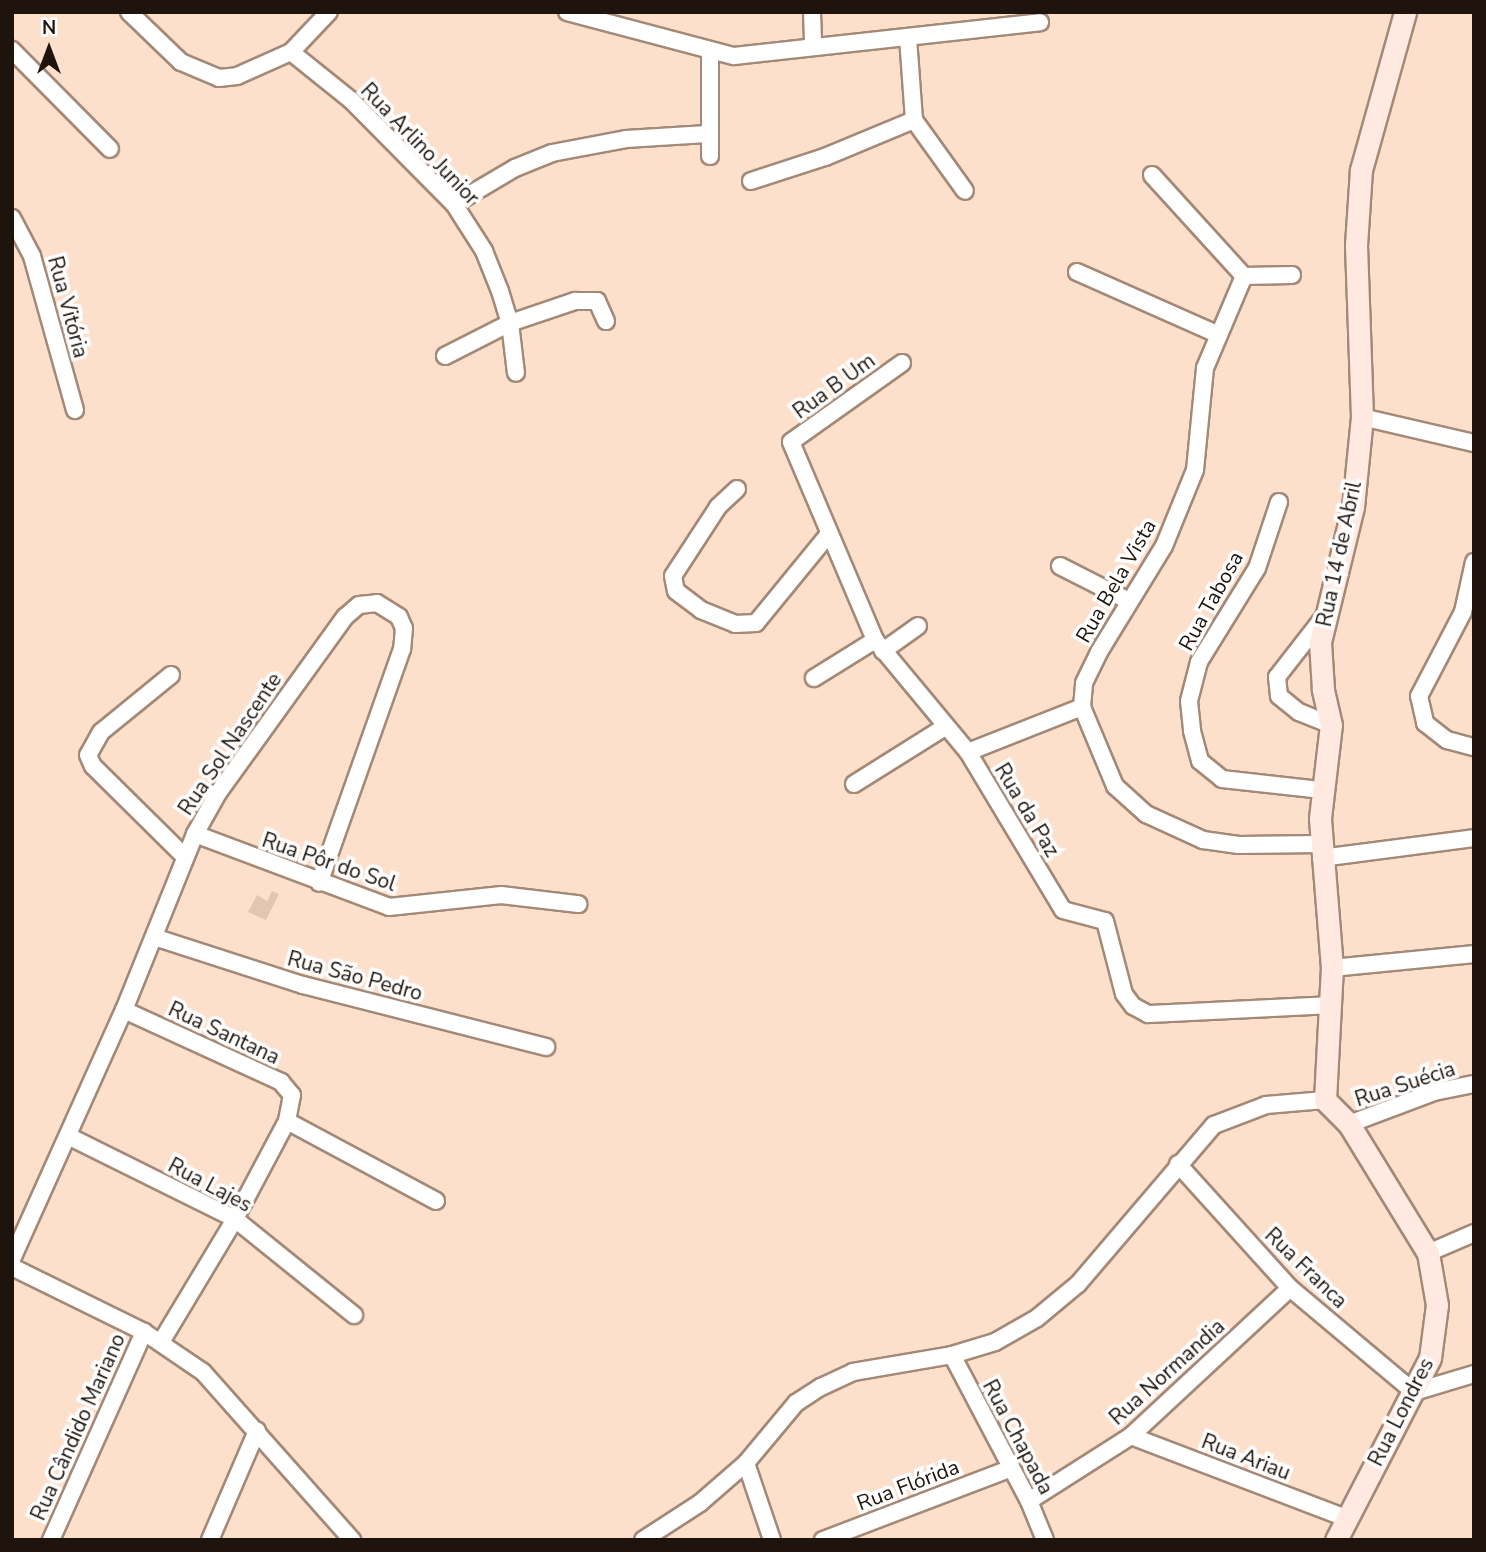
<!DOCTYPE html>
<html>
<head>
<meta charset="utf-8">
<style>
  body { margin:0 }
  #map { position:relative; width:1486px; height:1552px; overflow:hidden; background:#fde0cc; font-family:"Nunito Sans",sans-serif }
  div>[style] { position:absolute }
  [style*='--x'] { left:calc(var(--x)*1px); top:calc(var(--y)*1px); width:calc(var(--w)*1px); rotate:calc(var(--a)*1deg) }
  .building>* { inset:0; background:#e2c6b2 }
  .roads { filter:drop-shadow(2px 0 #a38977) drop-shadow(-2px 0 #a38977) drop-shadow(0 2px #a38977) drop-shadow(0 -2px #a38977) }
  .street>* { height:16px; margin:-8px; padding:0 8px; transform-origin:8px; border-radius:8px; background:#fff }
  .secondary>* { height:21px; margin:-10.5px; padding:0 10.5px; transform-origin:10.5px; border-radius:10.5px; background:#ffe9e0 }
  span { translate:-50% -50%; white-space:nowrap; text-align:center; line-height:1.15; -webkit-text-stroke:7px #fff; paint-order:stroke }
  .street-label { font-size:21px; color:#1e140d }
  .frame { position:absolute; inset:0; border:14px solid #1e140d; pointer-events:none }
  .north { position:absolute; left:14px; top:14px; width:70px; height:70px; -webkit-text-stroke:5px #fff; paint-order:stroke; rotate:0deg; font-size:19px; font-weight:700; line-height:28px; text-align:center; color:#1e140d }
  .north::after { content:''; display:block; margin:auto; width:24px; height:32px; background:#1e140d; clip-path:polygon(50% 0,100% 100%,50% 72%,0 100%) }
</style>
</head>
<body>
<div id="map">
  <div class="building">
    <div style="clip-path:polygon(272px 891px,279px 894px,266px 920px,248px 912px,257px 895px,267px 901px)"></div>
  </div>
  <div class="roads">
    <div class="street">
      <div style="--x:129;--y:12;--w:72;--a:43.9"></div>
      <div style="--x:181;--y:62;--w:41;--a:22.8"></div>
      <div style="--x:219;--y:78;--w:18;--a:-6"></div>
      <div style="--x:237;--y:76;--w:59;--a:-24"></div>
      <div style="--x:291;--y:52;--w:55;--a:-46.5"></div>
      <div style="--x:567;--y:12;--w:173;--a:14.8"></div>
      <div style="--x:734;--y:56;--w:308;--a:-6.3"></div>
      <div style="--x:812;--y:12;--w:35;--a:88"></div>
      <div style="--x:908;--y:38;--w:82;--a:85.8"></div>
      <div style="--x:914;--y:120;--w:87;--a:54.3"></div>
      <div style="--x:12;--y:50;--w:139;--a:45.3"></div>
      <div style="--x:710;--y:51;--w:105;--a:90"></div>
      <div style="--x:291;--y:52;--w:77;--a:38.7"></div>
      <div style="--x:351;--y:100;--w:146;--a:45.3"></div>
      <div style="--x:454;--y:204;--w:56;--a:57.4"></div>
      <div style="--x:484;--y:251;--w:43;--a:68.2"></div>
      <div style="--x:500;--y:291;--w:34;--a:73"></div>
      <div style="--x:510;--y:323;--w:50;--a:83.2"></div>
      <div style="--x:1152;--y:175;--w:137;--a:47.7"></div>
      <div style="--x:751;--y:181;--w:78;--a:-18"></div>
      <div style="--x:825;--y:157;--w:96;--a:-22.6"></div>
      <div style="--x:454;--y:204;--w:71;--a:-30.5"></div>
      <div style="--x:515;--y:168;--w:40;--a:-22"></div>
      <div style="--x:552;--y:153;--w:75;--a:-10.7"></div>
      <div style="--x:626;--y:139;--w:81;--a:-3.5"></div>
      <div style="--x:12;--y:218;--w:43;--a:62.2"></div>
      <div style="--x:32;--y:256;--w:160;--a:74.4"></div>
      <div style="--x:1077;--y:272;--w:153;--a:23.9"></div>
      <div style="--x:445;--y:356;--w:73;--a:-26.9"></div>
      <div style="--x:510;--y:323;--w:69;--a:-18.7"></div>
      <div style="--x:575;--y:301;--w:22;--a:0"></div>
      <div style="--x:597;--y:301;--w:22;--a:66"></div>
      <div style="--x:902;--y:363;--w:136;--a:144.6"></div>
      <div style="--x:791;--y:442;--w:215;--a:67"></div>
      <div style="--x:875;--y:640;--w:146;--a:50.3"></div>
      <div style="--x:968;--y:752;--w:184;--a:59"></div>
      <div style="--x:1063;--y:910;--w:43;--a:14.7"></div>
      <div style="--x:1105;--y:921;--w:75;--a:75.4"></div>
      <div style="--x:1124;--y:994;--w:15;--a:53"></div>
      <div style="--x:1133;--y:1006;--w:17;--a:28"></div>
      <div style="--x:1148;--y:1014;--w:182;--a:-2.8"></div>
      <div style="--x:1362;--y:417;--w:115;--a:13.1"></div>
      <div style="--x:737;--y:489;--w:26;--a:137"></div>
      <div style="--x:718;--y:507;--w:82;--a:123.1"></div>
      <div style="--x:673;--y:576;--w:15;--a:79"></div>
      <div style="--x:676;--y:591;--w:31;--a:37"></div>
      <div style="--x:701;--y:610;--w:37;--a:22"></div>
      <div style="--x:735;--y:624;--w:21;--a:-3"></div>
      <div style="--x:756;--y:623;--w:114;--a:-50.7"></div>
      <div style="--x:1279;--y:502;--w:70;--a:108.4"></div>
      <div style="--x:1257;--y:568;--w:110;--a:121.7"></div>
      <div style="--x:1199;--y:662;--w:40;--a:104.4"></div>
      <div style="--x:1189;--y:701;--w:30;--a:84"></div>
      <div style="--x:1192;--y:731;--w:31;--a:75"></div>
      <div style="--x:1200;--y:761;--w:28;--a:39"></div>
      <div style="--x:1222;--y:779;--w:101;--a:6.3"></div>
      <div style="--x:1474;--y:562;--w:51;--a:102.4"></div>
      <div style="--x:1463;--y:612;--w:95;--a:117.6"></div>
      <div style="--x:1419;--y:696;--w:28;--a:77"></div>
      <div style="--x:1425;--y:723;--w:28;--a:38"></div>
      <div style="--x:1447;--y:740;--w:28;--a:15"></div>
      <div style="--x:1060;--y:566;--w:77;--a:26.9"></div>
      <div style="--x:1323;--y:618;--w:75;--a:127.9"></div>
      <div style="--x:1277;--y:677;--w:19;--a:84"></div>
      <div style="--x:1279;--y:696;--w:26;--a:39"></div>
      <div style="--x:1299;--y:712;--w:35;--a:22"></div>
      <div style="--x:883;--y:651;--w:43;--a:-35.5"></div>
      <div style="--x:171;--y:675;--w:90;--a:140.8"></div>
      <div style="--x:101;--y:732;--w:26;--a:119"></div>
      <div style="--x:88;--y:755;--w:12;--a:66"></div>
      <div style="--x:93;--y:766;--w:128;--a:44.7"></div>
      <div style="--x:814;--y:678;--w:72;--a:-31.9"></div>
      <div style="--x:1082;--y:707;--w:86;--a:67.3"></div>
      <div style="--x:1115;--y:786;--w:42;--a:42.1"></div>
      <div style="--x:1146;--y:814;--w:63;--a:24.5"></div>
      <div style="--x:1203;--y:840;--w:36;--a:8"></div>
      <div style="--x:1239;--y:845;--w:81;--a:-0.7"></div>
      <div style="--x:968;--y:752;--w:123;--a:-21.5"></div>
      <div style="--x:1082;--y:707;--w:24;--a:-85"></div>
      <div style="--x:1084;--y:683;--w:34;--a:-64"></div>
      <div style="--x:1099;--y:652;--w:124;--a:-58.5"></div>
      <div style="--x:1164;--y:546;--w:82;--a:-67.8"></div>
      <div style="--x:1195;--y:470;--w:102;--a:-84.4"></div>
      <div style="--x:1205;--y:368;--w:100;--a:-67"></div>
      <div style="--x:1244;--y:276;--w:48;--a:-1.2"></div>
      <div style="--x:854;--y:784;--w:107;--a:-32.1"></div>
      <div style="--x:195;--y:834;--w:207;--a:20.6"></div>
      <div style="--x:389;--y:907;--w:113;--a:-6.1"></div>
      <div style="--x:501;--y:895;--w:78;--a:6.7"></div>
      <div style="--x:1321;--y:858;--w:154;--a:-7.4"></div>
      <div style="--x:154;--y:937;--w:157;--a:17.9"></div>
      <div style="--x:303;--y:985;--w:251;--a:14.3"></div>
      <div style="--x:1332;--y:968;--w:143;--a:-5.6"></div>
      <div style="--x:124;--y:1010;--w:173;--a:24.6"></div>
      <div style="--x:281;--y:1082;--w:17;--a:50"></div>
      <div style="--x:292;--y:1095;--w:26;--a:101"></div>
      <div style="--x:287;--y:1121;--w:111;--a:118"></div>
      <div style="--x:235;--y:1219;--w:144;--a:121"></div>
      <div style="--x:287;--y:1121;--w:169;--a:28.2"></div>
      <div style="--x:1349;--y:1124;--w:91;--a:-20.6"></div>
      <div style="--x:1434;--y:1092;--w:41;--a:-11.3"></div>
      <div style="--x:68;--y:1136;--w:186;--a:26.4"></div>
      <div style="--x:235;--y:1219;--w:153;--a:38.9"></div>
      <div style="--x:1178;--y:1164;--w:167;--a:47.9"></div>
      <div style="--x:1290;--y:1288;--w:162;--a:40"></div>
      <div style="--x:1414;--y:1392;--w:63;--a:-16.7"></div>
      <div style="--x:1428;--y:1253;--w:50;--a:-23.5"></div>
      <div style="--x:12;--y:1259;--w:273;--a:-65.8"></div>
      <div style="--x:124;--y:1010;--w:190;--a:-68"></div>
      <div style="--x:195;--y:834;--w:47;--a:-60.7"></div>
      <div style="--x:218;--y:793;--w:217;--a:-54.2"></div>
      <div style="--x:345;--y:617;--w:18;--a:-41"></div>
      <div style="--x:359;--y:605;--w:18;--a:-6"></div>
      <div style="--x:377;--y:603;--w:26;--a:32"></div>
      <div style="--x:399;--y:617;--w:12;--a:66"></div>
      <div style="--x:404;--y:628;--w:21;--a:95"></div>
      <div style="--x:402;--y:649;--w:248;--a:109.5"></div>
      <div style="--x:12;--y:1267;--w:147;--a:26.2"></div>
      <div style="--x:144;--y:1332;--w:71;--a:34.1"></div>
      <div style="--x:203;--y:1372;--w:225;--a:48.4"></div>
      <div style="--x:952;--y:1355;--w:165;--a:62.2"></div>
      <div style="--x:1029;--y:1501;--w:42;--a:67.7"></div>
      <div style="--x:1131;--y:1436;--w:230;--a:20.9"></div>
      <div style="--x:746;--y:1463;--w:81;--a:71.3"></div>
      <div style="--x:1029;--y:1501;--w:121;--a:-32.5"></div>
      <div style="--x:1131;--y:1436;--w:217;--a:-42.9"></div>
      <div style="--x:51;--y:1540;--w:228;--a:-65.9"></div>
      <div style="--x:210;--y:1540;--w:119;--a:-66.7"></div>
      <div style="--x:643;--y:1540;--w:68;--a:-33"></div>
      <div style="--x:700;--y:1503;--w:61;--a:-41"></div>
      <div style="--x:746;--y:1463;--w:78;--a:-50.2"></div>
      <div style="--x:796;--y:1403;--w:30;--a:-33"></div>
      <div style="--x:821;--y:1387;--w:35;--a:-25"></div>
      <div style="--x:853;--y:1372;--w:100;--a:-9.7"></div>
      <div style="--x:952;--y:1355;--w:45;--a:-16.8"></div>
      <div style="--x:995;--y:1342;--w:48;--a:-29.7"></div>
      <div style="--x:1037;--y:1318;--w:53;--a:-39.7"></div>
      <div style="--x:1078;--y:1284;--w:209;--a:-49.5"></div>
      <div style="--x:1214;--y:1125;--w:56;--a:-21"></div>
      <div style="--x:1266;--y:1105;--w:59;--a:-4.8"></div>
      <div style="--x:823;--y:1540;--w:199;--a:-20.9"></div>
    </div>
    <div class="secondary">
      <div style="--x:1336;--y:1540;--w:205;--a:-62.7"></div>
      <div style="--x:1430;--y:1358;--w:53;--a:-82.5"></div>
      <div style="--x:1437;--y:1305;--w:53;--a:-99.8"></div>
      <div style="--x:1428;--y:1253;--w:151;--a:-121.5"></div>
      <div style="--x:1349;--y:1124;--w:34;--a:-135"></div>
      <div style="--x:1325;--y:1100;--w:132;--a:-87"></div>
      <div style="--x:1332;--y:968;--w:150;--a:-94.6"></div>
      <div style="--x:1320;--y:818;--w:94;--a:-83.3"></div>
      <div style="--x:1331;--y:725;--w:37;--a:-103"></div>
      <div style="--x:1323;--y:689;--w:47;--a:-93.7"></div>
      <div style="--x:1320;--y:642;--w:139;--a:-76.3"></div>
      <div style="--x:1353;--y:507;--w:90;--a:-84.3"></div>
      <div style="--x:1362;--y:417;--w:172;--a:-92"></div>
      <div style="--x:1356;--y:245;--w:75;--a:-86.2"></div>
      <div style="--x:1361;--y:170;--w:164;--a:-74.4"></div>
    </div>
  </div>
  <div class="street-label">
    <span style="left:420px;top:144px;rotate:46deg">Rua Arlino Junior</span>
    <span style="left:68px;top:307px;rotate:75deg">Rua Vitória</span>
    <span style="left:834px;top:386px;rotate:-36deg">Rua B Um</span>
    <span style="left:1339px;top:554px;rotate:-78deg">Rua 14 de Abril</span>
    <span style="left:1116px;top:581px;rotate:-60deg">Rua Bela Vista</span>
    <span style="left:1211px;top:601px;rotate:-61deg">Rua Tabosa</span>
    <span style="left:230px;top:744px;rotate:-56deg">Rua Sol Nascente</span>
    <span style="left:1027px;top:810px;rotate:59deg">Rua da Paz</span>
    <span style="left:329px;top:862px;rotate:19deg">Rua Pôr do Sol</span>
    <span style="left:355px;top:976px;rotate:15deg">Rua São Pedro</span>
    <span style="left:224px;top:1033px;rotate:25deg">Rua Santana</span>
    <span style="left:1405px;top:1084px;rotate:-18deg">Rua Suécia</span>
    <span style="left:210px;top:1185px;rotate:28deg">Rua Lajes</span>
    <span style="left:1306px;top:1268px;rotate:44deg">Rua Franca</span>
    <span style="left:1167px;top:1372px;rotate:-42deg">Rua Normandia</span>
    <span style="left:1401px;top:1412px;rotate:-63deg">Rua Londres</span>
    <span style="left:78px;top:1427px;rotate:-66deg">Rua Cândido Mariano</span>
    <span style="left:1018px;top:1437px;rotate:62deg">Rua Chapada</span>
    <span style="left:1246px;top:1457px;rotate:21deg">Rua Ariau</span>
    <span style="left:908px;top:1485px;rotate:-21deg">Rua Flórida</span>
  </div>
  <div class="frame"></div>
  <div class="north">N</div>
</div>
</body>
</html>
